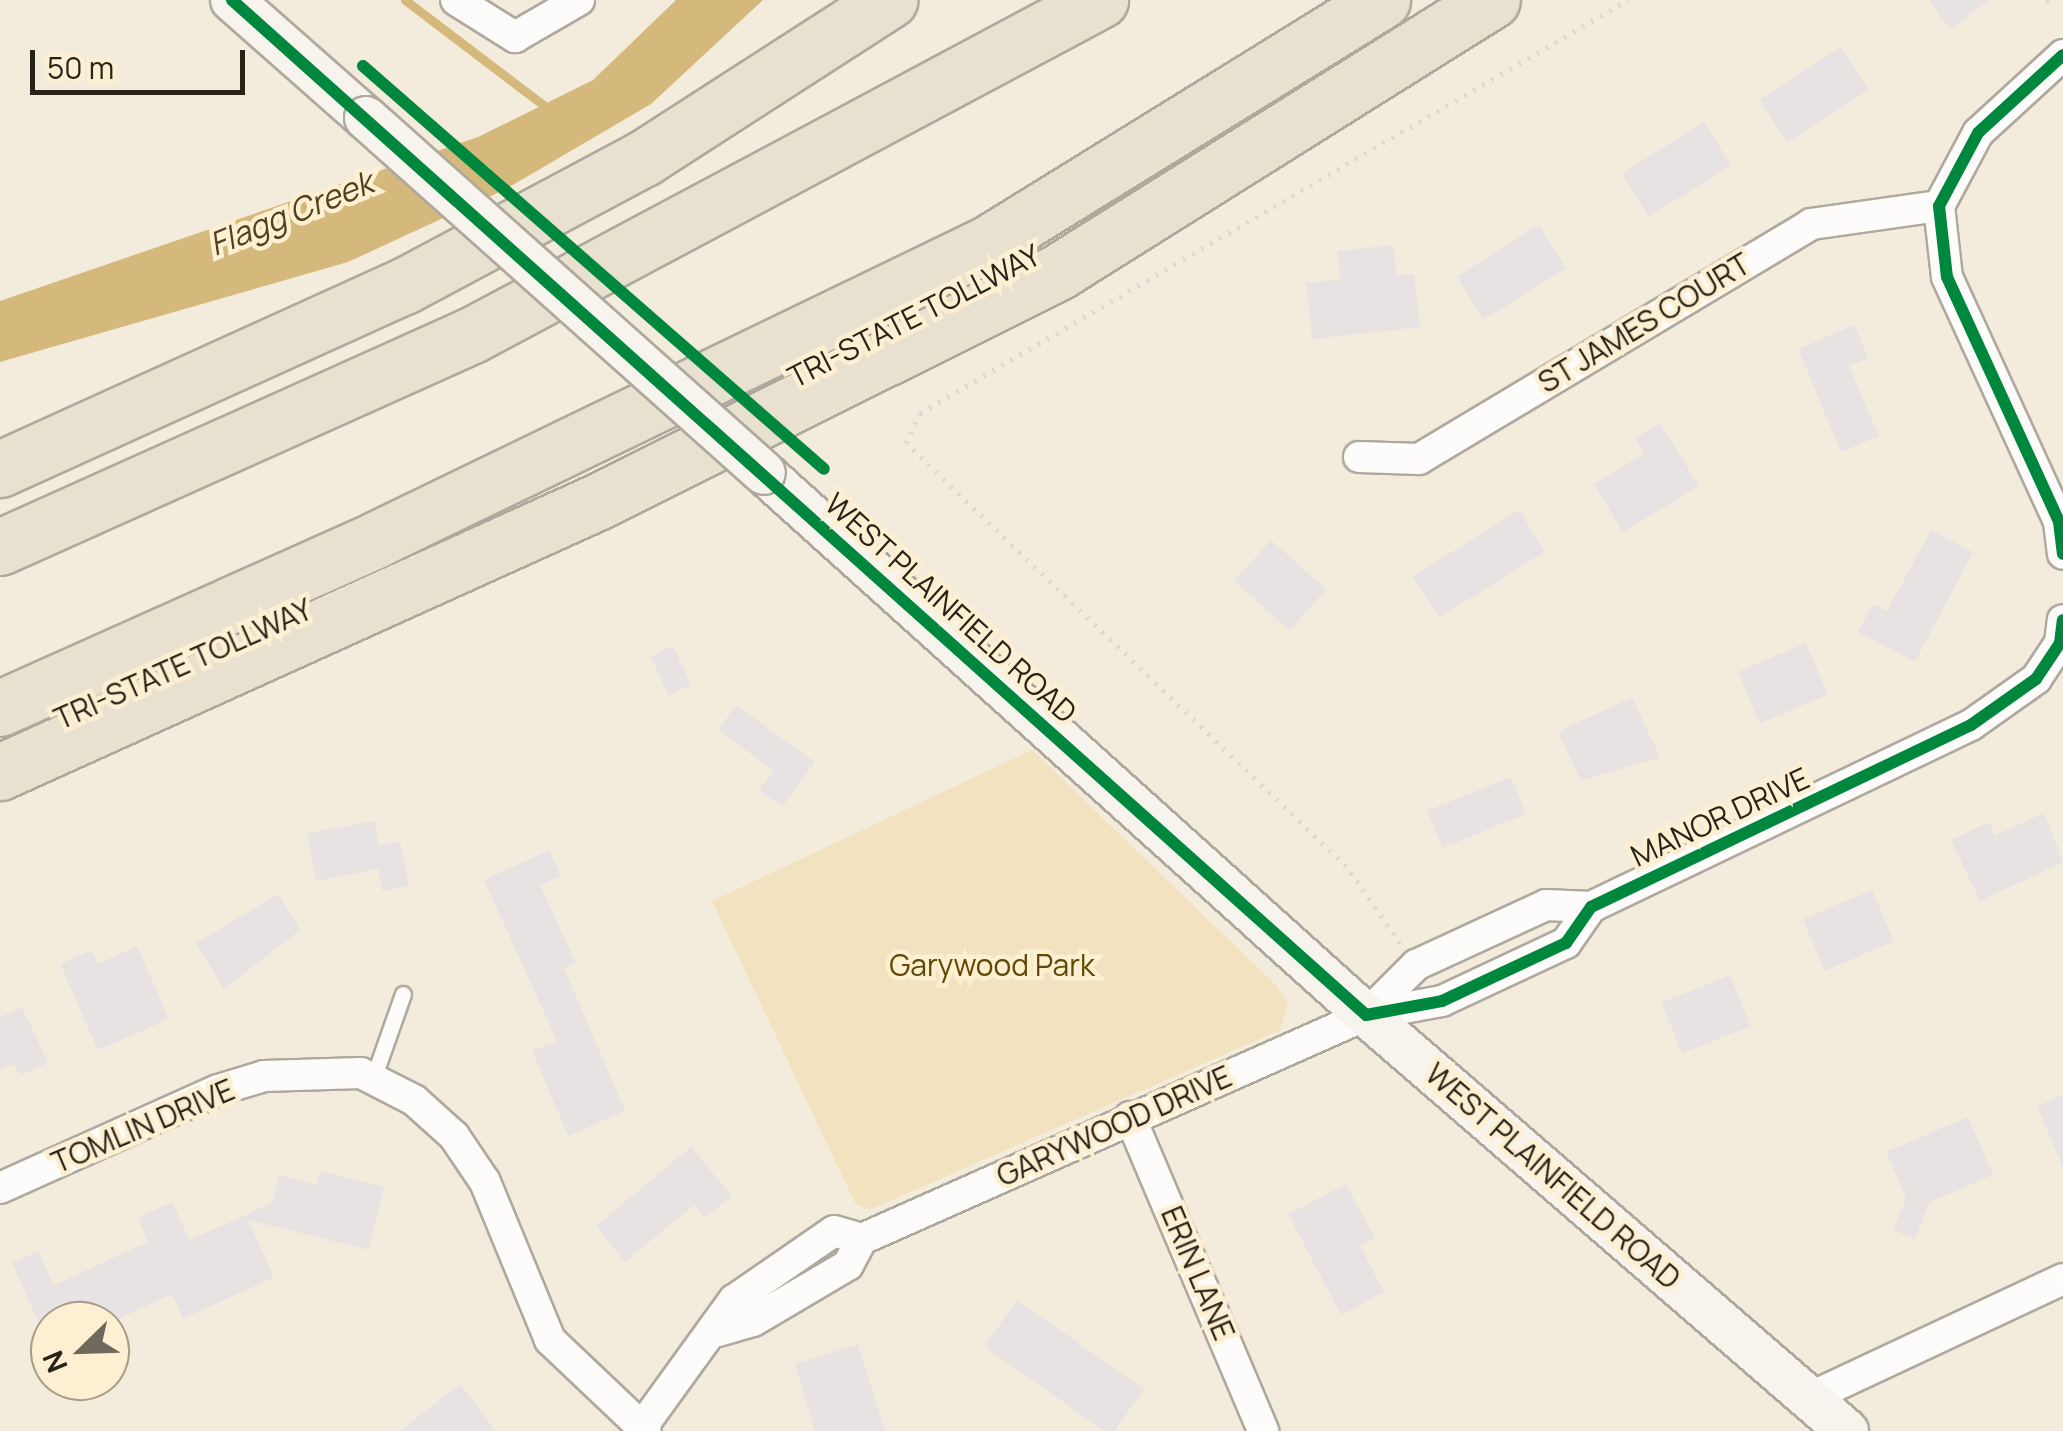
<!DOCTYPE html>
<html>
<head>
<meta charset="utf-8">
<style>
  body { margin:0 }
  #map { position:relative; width:2063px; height:1431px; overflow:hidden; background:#f3ecdc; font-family:Manrope,sans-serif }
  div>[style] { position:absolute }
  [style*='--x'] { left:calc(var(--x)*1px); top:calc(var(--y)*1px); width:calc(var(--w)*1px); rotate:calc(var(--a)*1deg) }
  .green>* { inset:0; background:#f2e2bf }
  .water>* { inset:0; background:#d5b87b }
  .stream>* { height:9px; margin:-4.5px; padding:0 4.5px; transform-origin:4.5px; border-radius:4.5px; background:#d5b87b }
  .building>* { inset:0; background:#e7e3e2; transform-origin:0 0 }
  .path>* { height:5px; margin-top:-2.5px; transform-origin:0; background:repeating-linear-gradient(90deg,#dcd9d4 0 2.5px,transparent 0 10.5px) }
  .roads { filter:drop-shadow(2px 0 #afa99d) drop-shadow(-2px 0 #afa99d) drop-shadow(0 2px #afa99d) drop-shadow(0 -2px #afa99d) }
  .service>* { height:15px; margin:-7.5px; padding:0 7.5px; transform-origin:7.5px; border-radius:7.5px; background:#fdfcfa }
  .minor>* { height:30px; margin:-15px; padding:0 15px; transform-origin:15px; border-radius:15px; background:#fdfcfa }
  .secondary>* { height:42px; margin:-21px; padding:0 21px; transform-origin:21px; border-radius:21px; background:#f7f4ed }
  .motorway>* { height:55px; margin:-27.5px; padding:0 27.5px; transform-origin:27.5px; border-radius:27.5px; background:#e8e1d0 }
  .bridges { filter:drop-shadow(2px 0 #afa99d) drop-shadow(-2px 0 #afa99d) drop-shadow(0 2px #afa99d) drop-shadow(0 -2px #afa99d) }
  .secondary-bridge>* { height:42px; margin:-21px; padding:0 21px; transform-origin:21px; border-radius:21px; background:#f7f4ed }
  .cycleway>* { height:12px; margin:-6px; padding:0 6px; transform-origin:6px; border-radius:6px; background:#00873e }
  span { translate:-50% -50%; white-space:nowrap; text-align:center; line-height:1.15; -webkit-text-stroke:9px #fdefd2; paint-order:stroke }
  .street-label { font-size:30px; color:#282318 }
  .park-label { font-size:30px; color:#624804 }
  .water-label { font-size:32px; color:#51411e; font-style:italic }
  .north { position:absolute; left:30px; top:1301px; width:100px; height:100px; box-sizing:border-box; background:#fdefd2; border:2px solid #a89d88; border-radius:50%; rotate:247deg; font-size:28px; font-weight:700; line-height:40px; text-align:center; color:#282318 }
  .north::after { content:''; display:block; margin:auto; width:35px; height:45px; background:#6f695d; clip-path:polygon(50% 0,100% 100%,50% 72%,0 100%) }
  .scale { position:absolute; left:30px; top:50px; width:215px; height:45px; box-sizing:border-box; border:5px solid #282318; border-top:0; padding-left:12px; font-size:30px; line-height:35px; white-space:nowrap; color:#282318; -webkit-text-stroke:8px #fdefd2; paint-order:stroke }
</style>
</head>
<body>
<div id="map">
  <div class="green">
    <div style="clip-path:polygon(1032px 750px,1276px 985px,1288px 1004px,1280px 1030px,869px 1210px,855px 1203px,712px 901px)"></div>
  </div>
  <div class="water">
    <div style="clip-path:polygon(676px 0,763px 0,651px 104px,506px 189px,348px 262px,0 362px,0 301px,478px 137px,593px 80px)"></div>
  </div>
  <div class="stream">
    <div style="--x:405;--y:0;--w:182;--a:37.2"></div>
  </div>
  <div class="building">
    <div style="clip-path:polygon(1929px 0,1990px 0,1950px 29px)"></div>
    <div style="left:1841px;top:47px;width:51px;height:97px;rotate:57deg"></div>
    <div style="left:1704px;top:122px;width:51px;height:97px;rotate:58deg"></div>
    <div style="left:1539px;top:225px;width:51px;height:97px;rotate:58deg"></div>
    <div style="clip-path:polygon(1393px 245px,1397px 275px,1414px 274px,1420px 327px,1312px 339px,1306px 283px,1340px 279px,1337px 251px)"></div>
    <div style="clip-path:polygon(1855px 325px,1868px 358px,1849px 366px,1879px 436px,1841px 452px,1798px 349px)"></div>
    <div style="clip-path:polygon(1660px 423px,1699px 486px,1623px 532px,1594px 484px,1644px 454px,1635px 438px)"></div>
    <div style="left:1519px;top:510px;width:49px;height:125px;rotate:58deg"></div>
    <div style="clip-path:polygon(1931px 530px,1973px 552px,1915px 662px,1858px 632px,1873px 604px,1887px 611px)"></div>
    <div style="left:1271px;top:540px;width:74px;height:55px;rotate:42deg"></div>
    <div style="left:1806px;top:643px;width:56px;height:74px;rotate:67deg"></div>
    <div style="left:673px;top:646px;width:43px;height:25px;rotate:65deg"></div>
    <div style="clip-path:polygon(1632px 697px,1660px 757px,1581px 781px,1558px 732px)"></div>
    <div style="clip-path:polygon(736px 705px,815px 762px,782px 807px,759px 790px,773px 770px,718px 730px)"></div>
    <div style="left:1511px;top:777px;width:40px;height:90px;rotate:68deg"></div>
    <div style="clip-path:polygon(2044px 813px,2063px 862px,1980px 901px,1951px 840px,1989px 822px,1995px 835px)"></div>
    <div style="clip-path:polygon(375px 821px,379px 845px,400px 841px,409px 886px,382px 891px,378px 869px,316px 881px,307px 833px)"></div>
    <div style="clip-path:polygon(549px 850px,561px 876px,540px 885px,576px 963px,564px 968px,625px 1111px,568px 1136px,532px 1051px,557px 1041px,484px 880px)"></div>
    <div style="left:1872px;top:890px;width:56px;height:75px;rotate:67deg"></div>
    <div style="clip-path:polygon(279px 894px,300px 930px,224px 989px,196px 943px)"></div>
    <div style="clip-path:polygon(137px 946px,169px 1019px,98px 1050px,60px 964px,92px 950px,98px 964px)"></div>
    <div style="left:1730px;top:975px;width:55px;height:74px;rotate:68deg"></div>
    <div style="clip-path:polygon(22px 1007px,48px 1063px,20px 1075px,14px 1064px,0 1070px,0 1017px)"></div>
    <div style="clip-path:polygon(2063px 1095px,2063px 1168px,2037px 1106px)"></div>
    <div style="clip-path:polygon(1968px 1117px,1993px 1175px,1930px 1202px,1915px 1239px,1893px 1230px,1906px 1198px,1886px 1152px)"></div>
    <div style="clip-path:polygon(691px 1147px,732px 1196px,705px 1218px,694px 1205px,625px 1262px,596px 1226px)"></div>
    <div style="clip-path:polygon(320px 1171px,384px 1187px,369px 1250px,248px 1220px,274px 1277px,183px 1319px,172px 1294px,114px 1321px,38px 1321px,12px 1263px,38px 1251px,54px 1285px,148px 1242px,138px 1218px,172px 1202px,190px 1240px,272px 1203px,279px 1175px,316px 1185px)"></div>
    <div style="clip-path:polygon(1346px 1184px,1375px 1238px,1360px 1246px,1384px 1292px,1341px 1315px,1288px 1214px)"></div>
    <div style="left:1017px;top:1300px;width:155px;height:57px;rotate:35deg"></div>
    <div style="clip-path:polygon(858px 1344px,885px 1431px,815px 1431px,795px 1364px)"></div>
    <div style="clip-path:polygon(460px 1384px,496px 1431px,400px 1431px)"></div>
  </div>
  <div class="path">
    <div style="--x:2046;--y:0;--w:3;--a:0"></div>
    <div style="--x:1400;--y:943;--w:94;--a:-125"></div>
    <div style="--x:1346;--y:866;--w:610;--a:-136.13"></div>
    <div style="--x:906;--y:443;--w:33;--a:-65"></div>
    <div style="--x:920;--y:413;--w:820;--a:-30.26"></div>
  </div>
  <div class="roads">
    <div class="service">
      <div style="--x:373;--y:1079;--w:90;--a:-70.6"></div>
    </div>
    <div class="minor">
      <div style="--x:456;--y:0;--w:70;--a:32.1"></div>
      <div style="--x:515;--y:37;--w:74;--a:-30"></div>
      <div style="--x:2063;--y:55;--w:115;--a:137.5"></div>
      <div style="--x:1978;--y:133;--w:83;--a:118.1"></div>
      <div style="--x:1939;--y:206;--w:71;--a:83.6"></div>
      <div style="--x:1947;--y:277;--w:269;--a:65.4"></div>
      <div style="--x:2059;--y:522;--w:32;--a:83"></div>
      <div style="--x:1359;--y:457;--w:60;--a:1.9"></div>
      <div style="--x:1419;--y:459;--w:457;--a:-30.9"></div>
      <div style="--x:1811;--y:224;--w:129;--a:-8"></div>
      <div style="--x:1366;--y:1015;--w:71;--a:-45"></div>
      <div style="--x:1416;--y:965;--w:143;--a:-24.8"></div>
      <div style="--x:1546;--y:905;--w:45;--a:2.5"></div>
      <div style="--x:1591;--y:907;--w:421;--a:-25.6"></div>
      <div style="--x:1971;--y:725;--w:80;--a:-35.3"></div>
      <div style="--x:2036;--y:679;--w:43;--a:-56.3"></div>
      <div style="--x:2060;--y:643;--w:23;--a:-83"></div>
      <div style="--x:1130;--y:1117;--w:341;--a:67"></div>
      <div style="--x:0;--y:1188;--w:239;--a:-24.2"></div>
      <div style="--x:218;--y:1090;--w:48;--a:-16.9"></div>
      <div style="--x:264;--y:1076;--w:97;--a:-1.8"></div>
      <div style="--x:361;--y:1073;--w:59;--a:27"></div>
      <div style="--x:414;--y:1100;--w:54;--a:42"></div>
      <div style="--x:454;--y:1136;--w:55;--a:56"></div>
      <div style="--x:485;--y:1182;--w:171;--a:67.6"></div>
      <div style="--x:550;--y:1340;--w:132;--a:43.5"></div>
      <div style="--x:718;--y:1331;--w:36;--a:-16"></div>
      <div style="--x:753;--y:1321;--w:110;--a:-30.5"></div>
      <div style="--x:848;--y:1265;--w:30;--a:-62"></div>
      <div style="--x:862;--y:1239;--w:552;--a:-23.96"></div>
      <div style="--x:1366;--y:1015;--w:77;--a:-10.4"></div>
      <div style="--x:1442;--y:1001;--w:137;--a:-25.1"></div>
      <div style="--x:1566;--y:943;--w:44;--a:-55.2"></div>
      <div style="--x:1809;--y:1398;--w:280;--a:-25.1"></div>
      <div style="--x:639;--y:1431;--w:162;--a:-54.1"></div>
      <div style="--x:734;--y:1300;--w:121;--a:-34.6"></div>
      <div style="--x:834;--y:1231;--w:29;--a:16"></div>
    </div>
    <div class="secondary">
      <div style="--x:232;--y:0;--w:179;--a:41.4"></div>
      <div style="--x:764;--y:473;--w:810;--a:42"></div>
      <div style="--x:1366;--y:1015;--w:636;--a:40.86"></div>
    </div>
    <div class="motorway">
      <div style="--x:0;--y:469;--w:444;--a:-24.4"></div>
      <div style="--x:404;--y:286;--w:272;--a:-28.1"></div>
      <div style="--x:644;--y:158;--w:292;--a:-32.8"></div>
      <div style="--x:0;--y:547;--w:517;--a:-24.19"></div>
      <div style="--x:472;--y:335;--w:712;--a:-28.08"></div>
      <div style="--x:0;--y:708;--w:413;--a:-24.1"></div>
      <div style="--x:377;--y:539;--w:680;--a:-25.81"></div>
      <div style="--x:989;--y:243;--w:462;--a:-31.7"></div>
      <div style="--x:0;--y:772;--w:657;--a:-24.34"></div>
      <div style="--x:599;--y:501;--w:513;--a:-26.52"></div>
      <div style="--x:1058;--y:272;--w:512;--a:-32.08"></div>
    </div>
  </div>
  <div class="bridges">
    <div class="secondary-bridge">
      <div style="--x:366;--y:118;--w:533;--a:41.73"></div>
    </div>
  </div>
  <div class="cycleway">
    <div style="--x:232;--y:0;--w:1522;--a:41.83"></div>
    <div style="--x:1366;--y:1015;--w:77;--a:-10.4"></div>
    <div style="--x:1442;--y:1001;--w:137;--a:-25.1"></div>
    <div style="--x:1566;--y:943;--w:44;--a:-55.2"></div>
    <div style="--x:1591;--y:907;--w:421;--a:-25.6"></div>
    <div style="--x:1971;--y:725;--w:80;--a:-35.3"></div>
    <div style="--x:2036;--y:679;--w:43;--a:-56.3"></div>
    <div style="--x:2060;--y:643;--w:23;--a:-83"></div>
    <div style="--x:2063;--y:55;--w:115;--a:137.5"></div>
    <div style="--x:1978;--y:133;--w:83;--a:118.1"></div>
    <div style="--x:1939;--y:206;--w:71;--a:83.6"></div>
    <div style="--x:1947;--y:277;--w:269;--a:65.4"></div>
    <div style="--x:2059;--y:522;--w:32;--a:83"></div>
    <div style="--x:363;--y:66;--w:612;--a:41.16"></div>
  </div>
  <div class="street-label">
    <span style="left:914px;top:316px;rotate:-27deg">TRI-STATE TOLLWAY</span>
    <span style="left:1644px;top:323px;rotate:-31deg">ST JAMES COURT</span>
    <span style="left:951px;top:608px;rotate:42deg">WEST PLAINFIELD ROAD</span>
    <span style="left:183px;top:664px;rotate:-24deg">TRI-STATE TOLLWAY</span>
    <span style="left:1720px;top:817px;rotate:-25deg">MANOR DRIVE</span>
    <span style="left:143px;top:1126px;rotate:-23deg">TOMLIN DRIVE</span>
    <span style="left:1114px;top:1126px;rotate:-24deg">GARYWOOD DRIVE</span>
    <span style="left:1553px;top:1176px;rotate:41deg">WEST PLAINFIELD ROAD</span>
    <span style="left:1198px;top:1273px;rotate:67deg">ERIN LANE</span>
  </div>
  <div class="park-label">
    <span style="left:992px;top:965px">Garywood Park</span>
  </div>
  <div class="water-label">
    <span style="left:291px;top:213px;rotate:-22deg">Flagg Creek</span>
  </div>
  <div class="north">N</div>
  <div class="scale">50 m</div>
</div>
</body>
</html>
